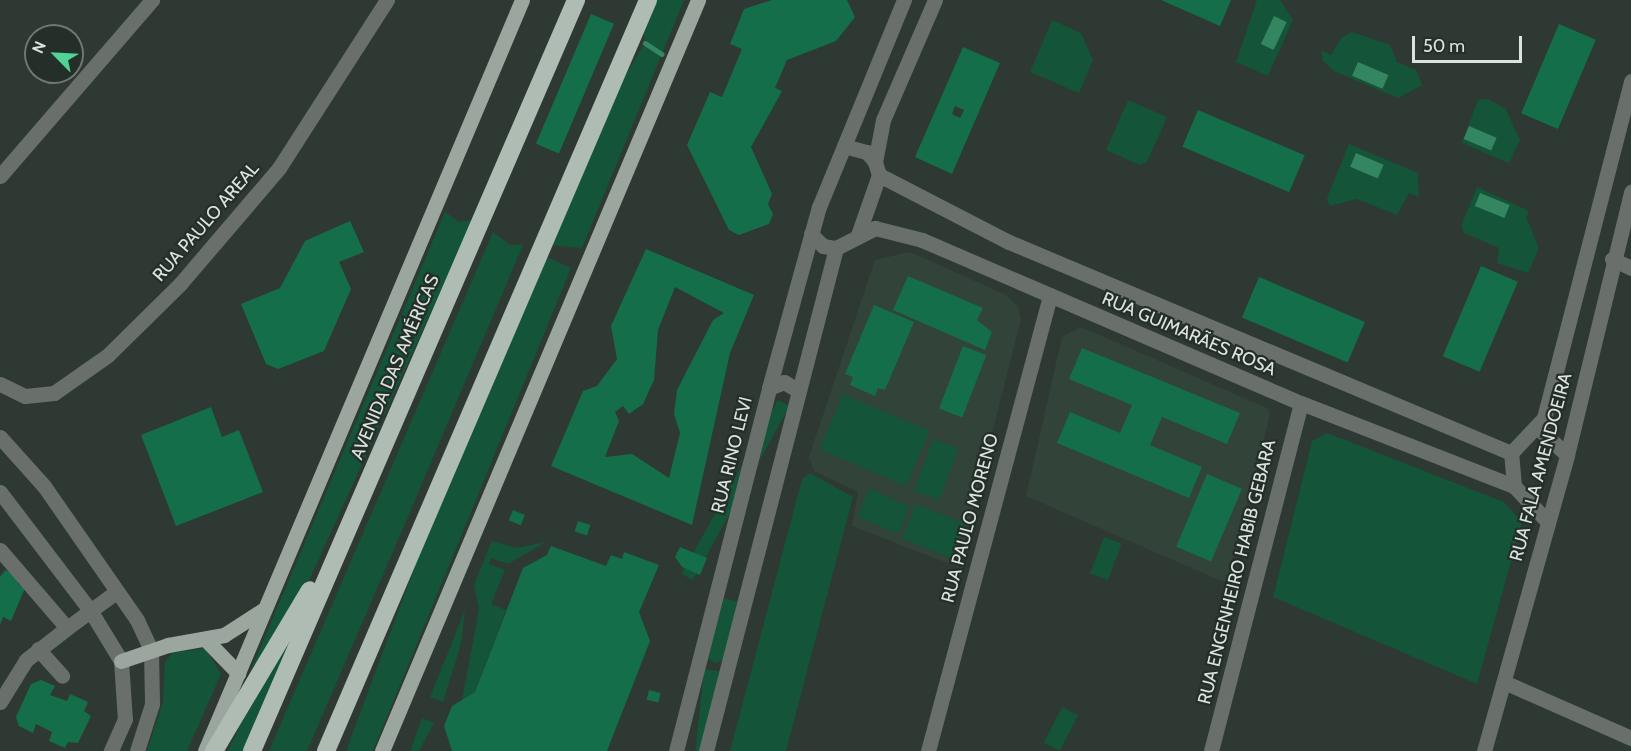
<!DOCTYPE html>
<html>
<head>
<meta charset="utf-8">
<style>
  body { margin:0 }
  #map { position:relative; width:1631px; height:751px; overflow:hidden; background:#2e3933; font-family:Cabin,sans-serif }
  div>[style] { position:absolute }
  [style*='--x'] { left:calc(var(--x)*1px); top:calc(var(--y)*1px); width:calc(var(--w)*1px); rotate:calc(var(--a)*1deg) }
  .built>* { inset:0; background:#32443a }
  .green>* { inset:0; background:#145438; transform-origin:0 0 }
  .water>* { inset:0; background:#338660; transform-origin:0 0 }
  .stream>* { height:4.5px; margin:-2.25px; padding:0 2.25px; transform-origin:2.25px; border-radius:2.25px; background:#338660 }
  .building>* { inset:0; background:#136e49; transform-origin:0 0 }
  .minor>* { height:15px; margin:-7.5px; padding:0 7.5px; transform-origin:7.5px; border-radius:7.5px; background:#696f6b }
  .major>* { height:15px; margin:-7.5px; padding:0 7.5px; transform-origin:7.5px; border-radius:7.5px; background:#9ba69f }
  .highway>* { height:18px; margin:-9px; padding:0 9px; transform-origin:9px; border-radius:9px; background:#aebcb4 }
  span { translate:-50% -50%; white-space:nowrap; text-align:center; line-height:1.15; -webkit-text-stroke:4.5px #242f29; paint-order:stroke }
  .street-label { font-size:18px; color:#dde4df }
  .north { position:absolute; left:24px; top:24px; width:60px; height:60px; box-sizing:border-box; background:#242f29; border:2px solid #6e7772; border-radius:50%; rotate:294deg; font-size:16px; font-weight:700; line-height:24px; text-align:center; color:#dde4df }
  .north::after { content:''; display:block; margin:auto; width:21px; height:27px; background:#51d398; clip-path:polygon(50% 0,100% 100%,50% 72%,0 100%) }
  .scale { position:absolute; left:1412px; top:36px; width:110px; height:27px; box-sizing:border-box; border:3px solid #dde4df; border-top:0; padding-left:8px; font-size:18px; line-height:21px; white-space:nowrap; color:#dde4df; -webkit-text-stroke:4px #242f29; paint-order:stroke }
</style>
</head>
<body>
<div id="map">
  <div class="built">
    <div style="clip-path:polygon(910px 252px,1006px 295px,1018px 306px,1021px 319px,958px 567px,852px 526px,858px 492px,814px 471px,809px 457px,875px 260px)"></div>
    <div style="clip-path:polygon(1081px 327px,1267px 408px,1270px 415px,1226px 583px,1026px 496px,1062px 337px)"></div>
  </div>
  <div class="green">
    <div style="clip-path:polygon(654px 0,684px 0,582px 248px,550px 245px,623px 79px,645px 43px,643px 26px)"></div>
    <div style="clip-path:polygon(1257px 0,1280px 0,1293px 20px,1268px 76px,1236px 62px)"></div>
    <div style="clip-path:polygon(1052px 20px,1081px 33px,1093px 60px,1079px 93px,1030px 72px)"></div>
    <div style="clip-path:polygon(1352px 32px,1390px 45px,1397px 62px,1416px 70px,1422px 85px,1398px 98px,1334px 71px,1323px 61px,1321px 50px,1331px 55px,1342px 37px)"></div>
    <div style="clip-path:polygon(1487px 99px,1505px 108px,1520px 140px,1509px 163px,1462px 143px,1478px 100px)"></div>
    <div style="clip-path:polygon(1128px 100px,1167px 117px,1147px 162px,1139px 165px,1106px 150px)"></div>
    <div style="clip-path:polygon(1349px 144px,1418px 173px,1419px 197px,1409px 193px,1397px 215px,1357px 199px,1329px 206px,1327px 198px)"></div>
    <div style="clip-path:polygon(1477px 187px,1529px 211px,1526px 217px,1539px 248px,1528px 273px,1497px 263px,1499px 248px,1464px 233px,1461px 226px)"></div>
    <div style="clip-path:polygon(445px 212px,459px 222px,473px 220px,306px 587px,241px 693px)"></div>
    <div style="clip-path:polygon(493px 232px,510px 245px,523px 245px,404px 526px,307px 751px,269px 751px)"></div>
    <div style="clip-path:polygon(544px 256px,571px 268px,373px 751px,346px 751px,439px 502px)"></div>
    <div style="left:843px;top:394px;width:94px;height:60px;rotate:23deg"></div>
    <div style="left:778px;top:400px;width:13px;height:199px;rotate:29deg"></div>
    <div style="clip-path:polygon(1327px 433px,1504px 502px,1522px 522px,1477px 684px,1273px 597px,1312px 441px)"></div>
    <div style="left:933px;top:439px;width:27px;height:55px;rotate:20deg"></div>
    <div style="clip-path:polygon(810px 473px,853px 497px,786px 751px,730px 751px,802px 479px)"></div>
    <div style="left:869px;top:489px;width:44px;height:30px;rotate:23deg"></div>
    <div style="left:916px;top:504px;width:54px;height:37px;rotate:22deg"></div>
    <div style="left:1104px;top:537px;width:19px;height:39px;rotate:21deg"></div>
    <div style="clip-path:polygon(492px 541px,517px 548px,546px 542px,508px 564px,491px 558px,489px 564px,505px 570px,491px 604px,506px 610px,475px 692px,462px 700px,479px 610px,474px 585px)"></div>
    <div style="clip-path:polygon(724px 598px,739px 602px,725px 660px,715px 663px,707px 658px)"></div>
    <div style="clip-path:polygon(465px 610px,461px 644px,443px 702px,430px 697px)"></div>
    <div style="clip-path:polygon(296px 630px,243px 751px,228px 751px,245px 715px)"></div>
    <div style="clip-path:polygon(205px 648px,221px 674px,187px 751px,147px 751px,163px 702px,165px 662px,172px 653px)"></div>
    <div style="left:704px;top:669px;width:18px;height:85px;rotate:6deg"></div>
    <div style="left:1062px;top:707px;width:18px;height:40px;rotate:27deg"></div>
    <div style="clip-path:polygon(422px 718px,434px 723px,419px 751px,410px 751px)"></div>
  </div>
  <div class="water">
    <div style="left:1274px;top:16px;width:14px;height:31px;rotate:25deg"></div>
    <div style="left:1358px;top:62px;width:33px;height:15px;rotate:23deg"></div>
    <div style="left:1469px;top:126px;width:30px;height:14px;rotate:23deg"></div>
    <div style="left:1356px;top:153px;width:30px;height:15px;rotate:23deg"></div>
    <div style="left:1480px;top:193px;width:32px;height:14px;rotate:22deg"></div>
  </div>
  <div class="stream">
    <div style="--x:645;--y:43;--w:20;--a:33"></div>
  </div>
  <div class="building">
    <div style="clip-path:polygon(772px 0,847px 0,855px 17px,836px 41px,787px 60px,775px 88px,782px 91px,751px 147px,772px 194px,768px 204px,773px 214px,769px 224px,739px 235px,729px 230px,687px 145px,710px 92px,722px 97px,742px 49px,730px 44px,744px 9px)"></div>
    <div style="clip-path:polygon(1161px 0,1231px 0,1220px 26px)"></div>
    <div style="left:591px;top:14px;width:25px;height:141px;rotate:23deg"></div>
    <div style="left:1559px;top:24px;width:40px;height:97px;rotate:23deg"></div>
    <div style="clip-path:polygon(evenodd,963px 47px,1000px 63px,952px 174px,915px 157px,963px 47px,955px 106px,964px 110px,960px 118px,952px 114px,955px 106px)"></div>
    <div style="left:1198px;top:110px;width:116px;height:40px;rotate:23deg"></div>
    <div style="clip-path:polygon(350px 221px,364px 252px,339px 262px,351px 289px,324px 351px,278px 369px,266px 364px,241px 304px,280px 288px,305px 241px)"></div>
    <div style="clip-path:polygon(evenodd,646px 249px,754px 295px,730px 353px,692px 525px,551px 466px,583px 391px,597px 386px,617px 359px,611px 326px,646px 249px,675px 287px,724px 313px,713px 320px,677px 390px,674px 414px,680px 433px,669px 478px,632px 454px,605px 457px,619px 421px,615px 412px,623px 406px,629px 414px,643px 404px,654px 380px,658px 330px,675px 287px)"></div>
    <div style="left:1481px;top:266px;width:40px;height:98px;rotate:23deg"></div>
    <div style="clip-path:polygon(908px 276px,983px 308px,977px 320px,992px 332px,985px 350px,893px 310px)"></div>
    <div style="left:1259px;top:277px;width:115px;height:44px;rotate:23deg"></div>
    <div style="clip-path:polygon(874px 305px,914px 322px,885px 390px,878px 388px,875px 396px,850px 385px,853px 377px,845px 374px)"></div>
    <div style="left:963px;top:346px;width:25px;height:67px;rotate:21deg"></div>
    <div style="clip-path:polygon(1082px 348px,1240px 413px,1227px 444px,1162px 417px,1150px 445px,1202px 467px,1189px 498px,1057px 443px,1070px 412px,1120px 433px,1132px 405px,1069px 379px)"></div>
    <div style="clip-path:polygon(211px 407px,222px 437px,239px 430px,263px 492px,176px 526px,141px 435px)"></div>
    <div style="left:1207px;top:474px;width:38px;height:79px;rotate:23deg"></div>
    <div style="left:513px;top:510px;width:13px;height:11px;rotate:23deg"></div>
    <div style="left:578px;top:521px;width:13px;height:11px;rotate:18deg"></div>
    <div style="clip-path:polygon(551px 546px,606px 566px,611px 555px,622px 559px,624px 552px,659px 565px,639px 612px,650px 641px,607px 751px,452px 751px,444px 726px,452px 706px,475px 692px,523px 568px,547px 555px)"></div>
    <div style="clip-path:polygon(680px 547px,707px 558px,700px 575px,682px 567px,675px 557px)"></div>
    <div style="clip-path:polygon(5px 570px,21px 577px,18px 584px,25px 588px,11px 621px,3px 617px,0 625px,0 577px)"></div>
    <div style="clip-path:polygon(41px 680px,55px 686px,50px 695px,67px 701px,70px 694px,88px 702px,84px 711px,91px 716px,78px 743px,68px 742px,65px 748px,49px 741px,52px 732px,36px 724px,33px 733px,19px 726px,16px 717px,31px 684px)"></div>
    <div style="left:649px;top:690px;width:12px;height:10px;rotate:14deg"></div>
  </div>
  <div class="minor">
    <div style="--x:844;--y:146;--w:24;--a:15"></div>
    <div style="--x:867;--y:152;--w:13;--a:51"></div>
    <div style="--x:879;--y:175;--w:146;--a:27.3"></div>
    <div style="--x:1009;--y:242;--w:545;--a:22.8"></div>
    <div style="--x:0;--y:176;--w:233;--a:-49.2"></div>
    <div style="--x:811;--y:234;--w:17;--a:45"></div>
    <div style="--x:823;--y:246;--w:13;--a:9"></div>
    <div style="--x:836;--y:248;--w:44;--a:-27.1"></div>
    <div style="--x:875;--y:228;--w:49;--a:14.3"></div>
    <div style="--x:922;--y:240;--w:413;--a:23.3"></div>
    <div style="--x:1301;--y:403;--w:229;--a:21.3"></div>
    <div style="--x:1514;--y:486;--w:48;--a:46.7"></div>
    <div style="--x:858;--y:235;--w:64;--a:-70.7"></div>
    <div style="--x:879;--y:175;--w:14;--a:-107"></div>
    <div style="--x:875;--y:162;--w:43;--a:-79.2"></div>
    <div style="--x:883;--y:120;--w:131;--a:-66.6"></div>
    <div style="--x:1612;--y:259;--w:21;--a:25"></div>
    <div style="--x:0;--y:384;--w:28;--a:26"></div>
    <div style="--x:25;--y:396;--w:29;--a:-6"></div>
    <div style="--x:54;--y:393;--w:66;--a:-35.1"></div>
    <div style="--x:108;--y:355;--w:101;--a:-44.6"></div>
    <div style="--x:180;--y:284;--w:153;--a:-49.5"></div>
    <div style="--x:279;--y:168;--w:200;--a:-57.3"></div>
    <div style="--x:769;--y:388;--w:188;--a:-74.6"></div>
    <div style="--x:819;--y:207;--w:224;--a:-67.7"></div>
    <div style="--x:1537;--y:427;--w:41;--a:43"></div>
    <div style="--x:0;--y:437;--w:66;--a:48.1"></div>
    <div style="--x:44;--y:486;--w:163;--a:55.2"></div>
    <div style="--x:137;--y:620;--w:33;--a:65"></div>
    <div style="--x:151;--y:650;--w:54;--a:88.9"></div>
    <div style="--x:152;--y:704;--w:49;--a:107.7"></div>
    <div style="--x:1514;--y:486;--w:33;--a:-95"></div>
    <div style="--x:1511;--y:453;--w:48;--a:-46.7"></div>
    <div style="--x:1544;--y:418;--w:348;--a:-75.5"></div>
    <div style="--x:0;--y:492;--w:148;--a:52.7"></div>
    <div style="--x:90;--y:610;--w:60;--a:58.7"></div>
    <div style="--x:121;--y:661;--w:58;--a:86.1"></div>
    <div style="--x:125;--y:719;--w:35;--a:114"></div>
    <div style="--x:0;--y:550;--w:103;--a:49.3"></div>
    <div style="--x:67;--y:628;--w:61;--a:-36.3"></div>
    <div style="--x:38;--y:649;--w:36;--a:48"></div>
    <div style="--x:1504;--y:682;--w:139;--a:23.8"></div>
    <div style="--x:0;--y:702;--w:49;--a:-58.2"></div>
    <div style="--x:26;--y:660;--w:52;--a:-38"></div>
    <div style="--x:676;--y:751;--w:375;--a:-75.6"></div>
    <div style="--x:769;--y:388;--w:16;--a:-22"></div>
    <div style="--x:784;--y:382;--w:17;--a:31"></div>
    <div style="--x:706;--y:751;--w:520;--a:-75.51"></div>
    <div style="--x:928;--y:751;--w:472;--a:-75"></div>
    <div style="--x:1211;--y:751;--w:359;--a:-75.5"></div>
    <div style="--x:1484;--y:751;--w:307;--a:-74.3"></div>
    <div style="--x:1567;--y:455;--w:271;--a:-76.3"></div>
  </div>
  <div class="major">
    <div style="--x:207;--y:641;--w:45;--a:45.9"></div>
    <div style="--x:121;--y:661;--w:50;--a:-18.8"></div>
    <div style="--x:168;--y:645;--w:57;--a:-10.1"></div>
    <div style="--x:224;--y:635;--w:46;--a:-32.7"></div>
    <div style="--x:205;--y:751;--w:815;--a:-67.12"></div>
    <div style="--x:382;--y:751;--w:815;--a:-67.18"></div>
  </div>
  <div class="highway">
    <div style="--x:214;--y:751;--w:187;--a:-59.2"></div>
    <div style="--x:252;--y:751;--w:818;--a:-66.66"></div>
    <div style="--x:326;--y:751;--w:817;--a:-66.79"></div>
  </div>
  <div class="street-label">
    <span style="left:206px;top:222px;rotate:-49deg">RUA PAULO AREAL</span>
    <span style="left:1189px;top:334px;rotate:23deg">RUA GUIMARÃES ROSA</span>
    <span style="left:395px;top:367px;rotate:-67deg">AVENIDA DAS AMÉRICAS</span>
    <span style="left:732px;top:455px;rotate:-76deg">RUA RINO LEVI</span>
    <span style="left:1541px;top:467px;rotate:-75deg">RUA FALA AMENDOEIRA</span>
    <span style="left:970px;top:518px;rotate:-75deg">RUA PAULO MORENO</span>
    <span style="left:1237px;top:572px;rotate:-76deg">RUA ENGENHEIRO HABIB GEBARA</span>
  </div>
  <div class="north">N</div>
  <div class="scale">50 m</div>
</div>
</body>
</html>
